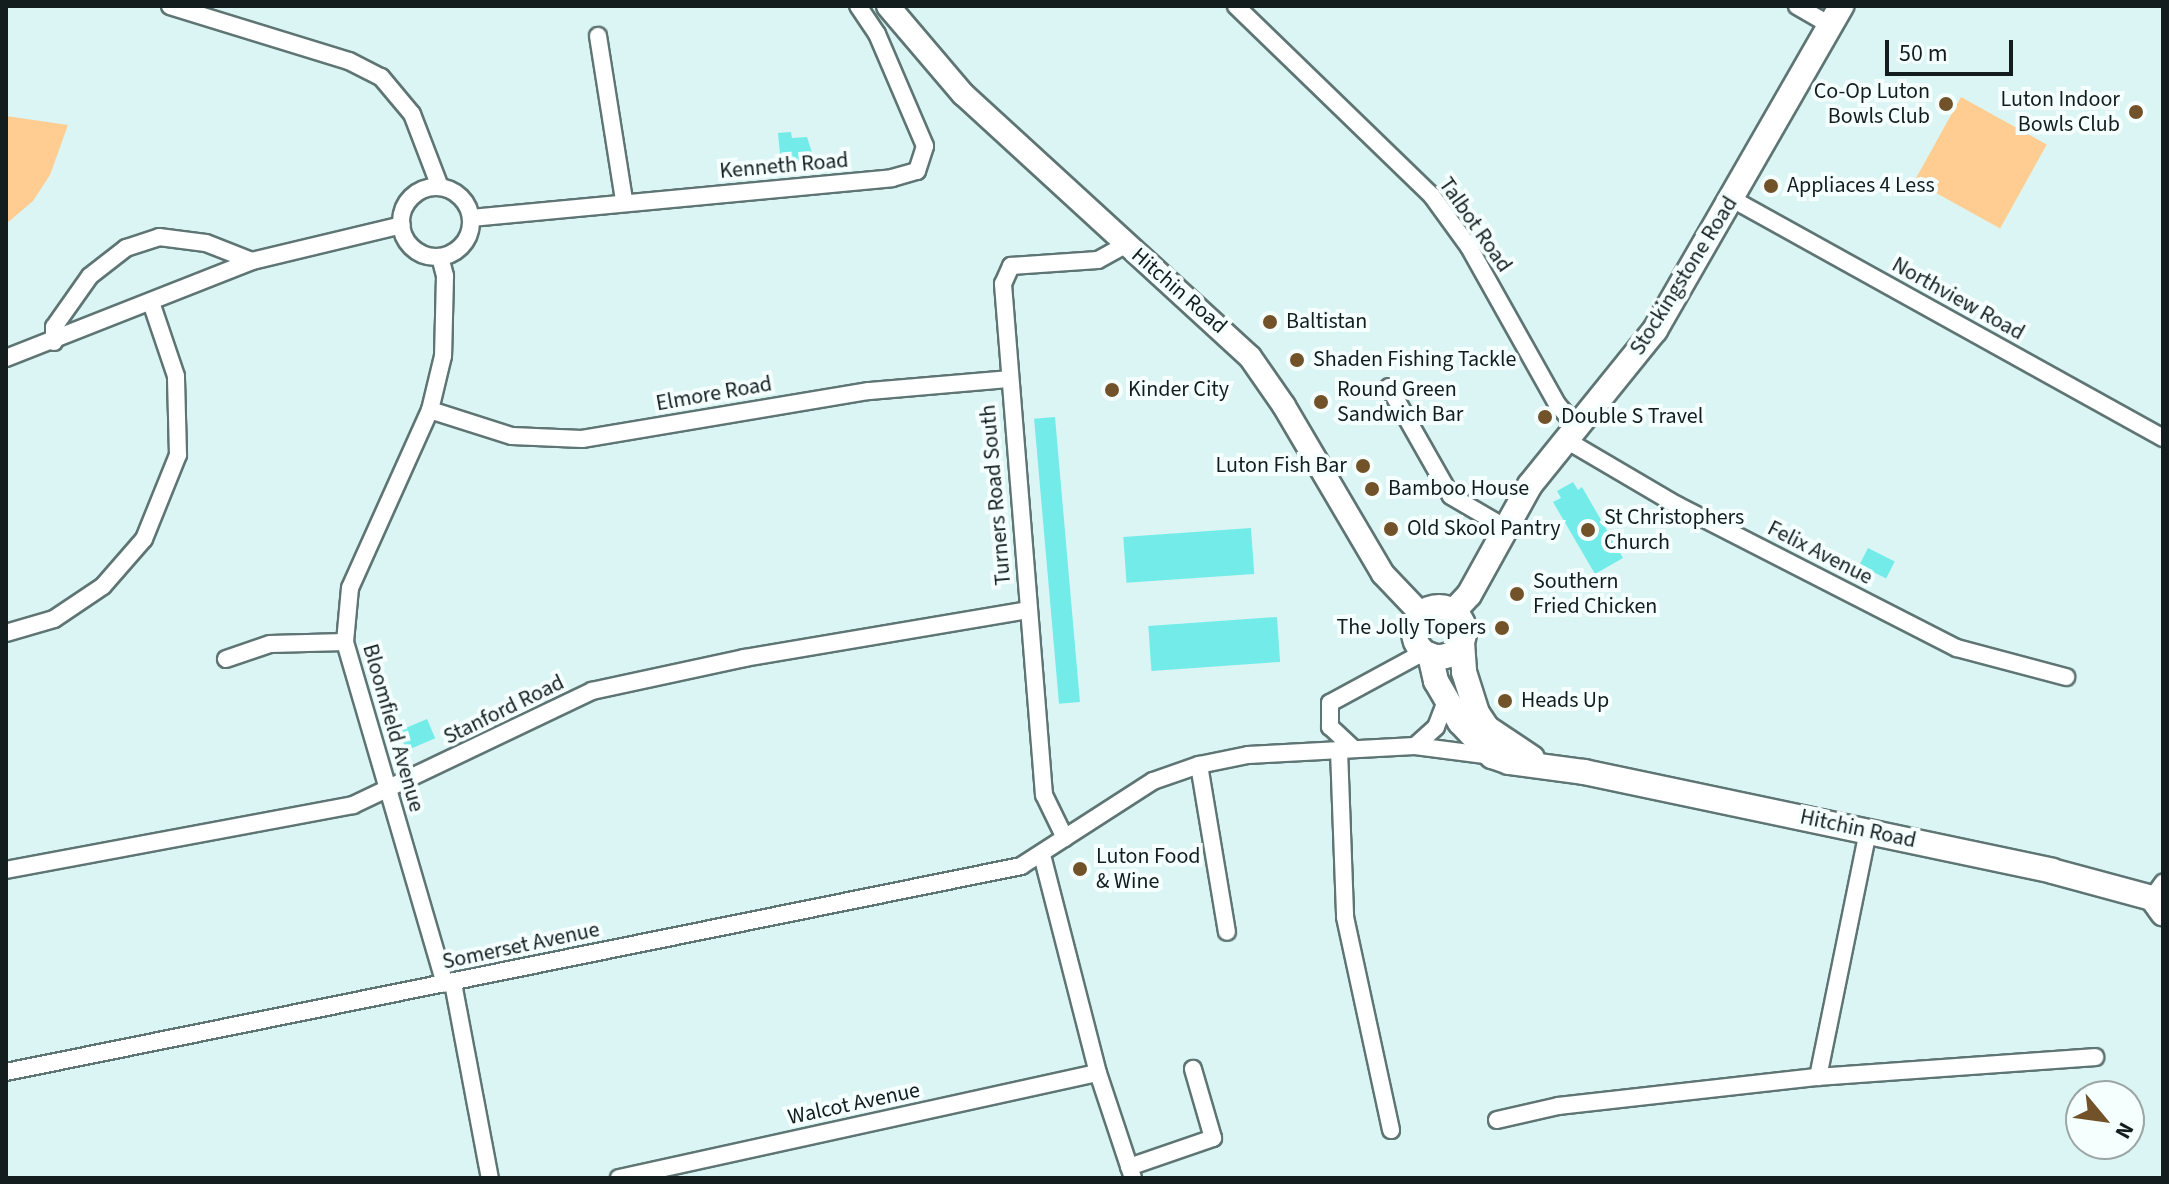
<!DOCTYPE html>
<html>
<head>
<meta charset="utf-8">
<style>
  body { margin:0 }
  #map { position:relative; width:2169px; height:1184px; overflow:hidden; background:#dbf5f4; font-family:"Source Sans 3",sans-serif }
  div>[style] { position:absolute }
  [style*='--x'] { left:calc(var(--x)*1px); top:calc(var(--y)*1px); width:calc(var(--w)*1px); rotate:calc(var(--a)*1deg) }
  .green>* { inset:0; background:#ffcd91; transform-origin:0 0 }
  .building>* { inset:0; background:#73ece9; transform-origin:0 0 }
  .roads { filter:drop-shadow(2px 0 #5e7574) drop-shadow(-2px 0 #5e7574) drop-shadow(0 2px #5e7574) drop-shadow(0 -2px #5e7574) }
  .street>* { height:16px; margin:-8px; padding:0 8px; transform-origin:8px; border-radius:8px; background:#fff }
  .street>.ring { margin:-8px; padding:0; box-sizing:content-box; background:none; border:16px solid #fff; border-radius:50% }
  .secondary>* { height:22px; margin:-11px; padding:0 11px; transform-origin:11px; border-radius:11px; background:#fff }
  .primary>* { height:24px; margin:-12px; padding:0 12px; transform-origin:12px; border-radius:12px; background:#fff }
  .primary>.ring { margin:-12px; padding:0; box-sizing:content-box; background:none; border:24px solid #fff; border-radius:50% }
  .dots>* { width:22px; height:22px; translate:-50% -50%; box-sizing:border-box; border:4px solid #f4fffe; border-radius:50% }
  span { translate:-50% -50%; white-space:nowrap; text-align:center; line-height:1.15; -webkit-text-stroke:8px #f4fffe; paint-order:stroke }
  .poi-label { font-size:22px; color:#141d1d }
  .right { translate:-100% -50%; text-align:right }
  .left { translate:0 -50%; text-align:left }
  .street-label { font-size:22px; color:#141d1d }
  .frame { position:absolute; inset:0; border:8px solid #141d1d; pointer-events:none }
  .north { position:absolute; left:2065px; top:1080px; width:80px; height:80px; box-sizing:border-box; background:#f4fffe; border:2px solid #9aa5a4; border-radius:50%; rotate:119deg; font-size:22px; font-weight:700; line-height:32px; text-align:center; color:#141d1d }
  .north::after { content:''; display:block; margin:auto; width:28px; height:36px; background:#725228; clip-path:polygon(50% 0,100% 100%,50% 72%,0 100%) }
  .scale { position:absolute; left:1885px; top:40px; width:128px; height:36px; box-sizing:border-box; border:4px solid #141d1d; border-top:0; padding-left:10px; font-size:24px; line-height:28px; white-space:nowrap; color:#141d1d; -webkit-text-stroke:6px #f4fffe; paint-order:stroke }
</style>
</head>
<body>
<div id="map">
  <div class="green">
    <div style="left:1961px;top:97px;width:98px;height:96px;rotate:29deg"></div>
    <div style="clip-path:polygon(6px 116px,68px 125px,50px 175px,33px 201px,6px 224px)"></div>
  </div>
  <div class="building">
    <div style="clip-path:polygon(791px 132px,792px 138px,807px 137px,815px 162px,781px 164px,778px 133px)"></div>
    <div style="left:1055px;top:417px;width:286px;height:21px;rotate:85deg"></div>
    <div style="clip-path:polygon(1573px 482px,1578px 490px,1582px 487px,1623px 558px,1595px 574px,1553px 502px,1561px 498px,1557px 491px)"></div>
    <div style="left:1251px;top:528px;width:46px;height:128px;rotate:86deg"></div>
    <div style="left:1868px;top:548px;width:30px;height:19px;rotate:27deg"></div>
    <div style="left:1277px;top:617px;width:45px;height:129px;rotate:86deg"></div>
    <div style="left:427px;top:719px;width:21px;height:31px;rotate:67deg"></div>
  </div>
  <div class="roads">
    <div class="street">
      <div style="--x:170;--y:6;--w:187;--a:17.1"></div>
      <div style="--x:349;--y:61;--w:36;--a:27"></div>
      <div style="--x:381;--y:77;--w:48;--a:50"></div>
      <div style="--x:412;--y:114;--w:78;--a:69"></div>
      <div style="--x:1236;--y:6;--w:273;--a:44.1"></div>
      <div style="--x:1432;--y:196;--w:63;--a:54"></div>
      <div style="--x:1469;--y:247;--w:180;--a:60.7"></div>
      <div style="--x:1557;--y:404;--w:30;--a:49"></div>
      <div style="--x:1797;--y:6;--w:38;--a:30"></div>
      <div style="--x:598;--y:36;--w:167;--a:81"></div>
      <div class="ring" style="left:401px;top:187px;width:54px;height:54px"></div>
      <div style="--x:1732;--y:199;--w:493;--a:29"></div>
      <div style="--x:471;--y:218;--w:423;--a:-5.4"></div>
      <div style="--x:892;--y:178;--w:26;--a:-16"></div>
      <div style="--x:917;--y:171;--w:26;--a:-72"></div>
      <div style="--x:925;--y:146;--w:122;--a:-113.2"></div>
      <div style="--x:877;--y:34;--w:34;--a:-124"></div>
      <div style="--x:440;--y:257;--w:20;--a:75"></div>
      <div style="--x:445;--y:276;--w:80;--a:91.4"></div>
      <div style="--x:443;--y:356;--w:56;--a:103.5"></div>
      <div style="--x:430;--y:410;--w:195;--a:114.2"></div>
      <div style="--x:350;--y:588;--w:54;--a:95.3"></div>
      <div style="--x:345;--y:642;--w:356;--a:73.7"></div>
      <div style="--x:54;--y:342;--w:15;--a:-90"></div>
      <div style="--x:54;--y:327;--w:62;--a:-54.8"></div>
      <div style="--x:90;--y:276;--w:46;--a:-37.9"></div>
      <div style="--x:126;--y:248;--w:35;--a:-18"></div>
      <div style="--x:159;--y:237;--w:47;--a:7.3"></div>
      <div style="--x:206;--y:243;--w:49;--a:21.4"></div>
      <div style="--x:6;--y:358;--w:264;--a:-21.5"></div>
      <div style="--x:252;--y:261;--w:154;--a:-13.5"></div>
      <div style="--x:1389;--y:387;--w:125;--a:60.4"></div>
      <div style="--x:1451;--y:496;--w:61;--a:30.3"></div>
      <div style="--x:430;--y:410;--w:86;--a:17.6"></div>
      <div style="--x:512;--y:436;--w:70;--a:2.5"></div>
      <div style="--x:582;--y:439;--w:291;--a:-9.5"></div>
      <div style="--x:869;--y:391;--w:140;--a:-4.9"></div>
      <div style="--x:1566;--y:440;--w:129;--a:30.4"></div>
      <div style="--x:1677;--y:505;--w:314;--a:27.1"></div>
      <div style="--x:1957;--y:648;--w:113;--a:14.9"></div>
      <div style="--x:6;--y:633;--w:50;--a:-16.3"></div>
      <div style="--x:54;--y:619;--w:59;--a:-34"></div>
      <div style="--x:103;--y:586;--w:62;--a:-48.9"></div>
      <div style="--x:144;--y:539;--w:91;--a:-68"></div>
      <div style="--x:178;--y:455;--w:79;--a:-91.5"></div>
      <div style="--x:176;--y:376;--w:78;--a:-108.7"></div>
      <div style="--x:226;--y:659;--w:46;--a:-18.8"></div>
      <div style="--x:270;--y:644;--w:75;--a:-1.5"></div>
      <div style="--x:1415;--y:746;--w:28;--a:-42"></div>
      <div style="--x:1436;--y:727;--w:28;--a:-69"></div>
      <div style="--x:1354;--y:749;--w:33;--a:-137"></div>
      <div style="--x:1330;--y:727;--w:24;--a:-90"></div>
      <div style="--x:1330;--y:703;--w:107;--a:-28.5"></div>
      <div style="--x:1339;--y:750;--w:167;--a:87.9"></div>
      <div style="--x:1345;--y:917;--w:218;--a:77.8"></div>
      <div style="--x:1199;--y:765;--w:169;--a:80.5"></div>
      <div style="--x:1065;--y:838;--w:48;--a:-116"></div>
      <div style="--x:1044;--y:795;--w:513;--a:-94.59"></div>
      <div style="--x:1003;--y:284;--w:20;--a:-66"></div>
      <div style="--x:1011;--y:266;--w:87;--a:-3.9"></div>
      <div style="--x:1098;--y:260;--w:31;--a:-29"></div>
      <div style="--x:1042;--y:855;--w:225;--a:75.6"></div>
      <div style="--x:1098;--y:1073;--w:111;--a:71.6"></div>
      <div style="--x:6;--y:870;--w:353;--a:-10.6"></div>
      <div style="--x:353;--y:805;--w:265;--a:-25.5"></div>
      <div style="--x:592;--y:691;--w:156;--a:-12.2"></div>
      <div style="--x:744;--y:658;--w:287;--a:-9.6"></div>
      <div style="--x:2152;--y:898;--w:19;--a:-54"></div>
      <div style="--x:453;--y:983;--w:198;--a:79.3"></div>
      <div style="--x:6;--y:1072;--w:1036;--a:-11.47"></div>
      <div style="--x:1021;--y:866;--w:157;--a:-32.8"></div>
      <div style="--x:1153;--y:781;--w:49;--a:-19.2"></div>
      <div style="--x:1199;--y:765;--w:50;--a:-11.5"></div>
      <div style="--x:1248;--y:755;--w:167;--a:-3.1"></div>
      <div style="--x:1415;--y:746;--w:78;--a:7.4"></div>
      <div style="--x:1818;--y:1077;--w:250;--a:-78.5"></div>
      <div style="--x:1497;--y:1120;--w:63;--a:-12.9"></div>
      <div style="--x:1558;--y:1106;--w:262;--a:-6.4"></div>
      <div style="--x:1818;--y:1077;--w:278;--a:-4.1"></div>
      <div style="--x:1129;--y:1167;--w:89;--a:-19"></div>
      <div style="--x:1213;--y:1138;--w:72;--a:-106.2"></div>
      <div style="--x:619;--y:1178;--w:490;--a:-12.4"></div>
    </div>
    <div class="secondary">
      <div style="--x:888;--y:6;--w:116;--a:49.6"></div>
      <div style="--x:963;--y:94;--w:389;--a:42.5"></div>
      <div style="--x:1250;--y:357;--w:60;--a:55.2"></div>
      <div style="--x:1284;--y:406;--w:195;--a:59.5"></div>
      <div style="--x:1383;--y:574;--w:57;--a:46.4"></div>
    </div>
    <div class="primary">
      <div class="ring" style="left:1414px;top:607px;width:26px;height:26px"></div>
      <div style="--x:1453;--y:612;--w:23;--a:-47"></div>
      <div style="--x:1469;--y:595;--w:126;--a:-61"></div>
      <div style="--x:1530;--y:485;--w:199;--a:-51.1"></div>
      <div style="--x:1655;--y:330;--w:374;--a:-60.1"></div>
      <div style="--x:1462;--y:642;--w:30;--a:86"></div>
      <div style="--x:1464;--y:672;--w:43;--a:72.4"></div>
      <div style="--x:1477;--y:713;--w:18;--a:56"></div>
      <div style="--x:1487;--y:728;--w:54;--a:33.7"></div>
      <div style="--x:1430;--y:655;--w:27;--a:77"></div>
      <div style="--x:1436;--y:681;--w:48;--a:59.7"></div>
      <div style="--x:1460;--y:722;--w:47;--a:46.7"></div>
      <div style="--x:1492;--y:756;--w:18;--a:19"></div>
      <div style="--x:1509;--y:762;--w:76;--a:7.6"></div>
      <div style="--x:1584;--y:772;--w:478;--a:11.9"></div>
      <div style="--x:2052;--y:871;--w:104;--a:15.1"></div>
      <div style="--x:2152;--y:898;--w:19;--a:54"></div>
    </div>
  </div>
  <div class="dots">
    <div style="left:1946px;top:104px;background:#725228"></div>
    <div style="left:2136px;top:112px;background:#725228"></div>
    <div style="left:1771px;top:186px;background:#725228"></div>
    <div style="left:1270px;top:322px;background:#725228"></div>
    <div style="left:1297px;top:360px;background:#725228"></div>
    <div style="left:1112px;top:390px;background:#725228"></div>
    <div style="left:1321px;top:402px;background:#725228"></div>
    <div style="left:1545px;top:417px;background:#725228"></div>
    <div style="left:1363px;top:466px;background:#725228"></div>
    <div style="left:1372px;top:489px;background:#725228"></div>
    <div style="left:1391px;top:529px;background:#725228"></div>
    <div style="left:1588px;top:530px;background:#725228"></div>
    <div style="left:1517px;top:594px;background:#725228"></div>
    <div style="left:1502px;top:628px;background:#725228"></div>
    <div style="left:1505px;top:701px;background:#725228"></div>
    <div style="left:1080px;top:869px;background:#725228"></div>
  </div>
  <div class="poi-label">
    <span class="right" style="left:1930px;top:104px">Co-Op Luton<br>Bowls Club</span>
    <span class="right" style="left:2120px;top:112px">Luton Indoor<br>Bowls Club</span>
    <span class="left" style="left:1787px;top:186px">Appliaces 4 Less</span>
    <span class="left" style="left:1286px;top:322px">Baltistan</span>
    <span class="left" style="left:1313px;top:360px">Shaden Fishing Tackle</span>
    <span class="left" style="left:1337px;top:402px">Round Green<br>Sandwich Bar</span>
    <span class="left" style="left:1128px;top:390px">Kinder City</span>
    <span class="left" style="left:1561px;top:417px">Double S Travel</span>
    <span class="right" style="left:1347px;top:466px">Luton Fish Bar</span>
    <span class="left" style="left:1388px;top:489px">Bamboo House</span>
    <span class="left" style="left:1604px;top:530px">St Christophers<br>Church</span>
    <span class="left" style="left:1407px;top:529px">Old Skool Pantry</span>
    <span class="left" style="left:1533px;top:594px">Southern<br>Fried Chicken</span>
    <span class="right" style="left:1486px;top:628px">The Jolly Topers</span>
    <span class="left" style="left:1521px;top:701px">Heads Up</span>
    <span class="left" style="left:1096px;top:869px">Luton Food<br>&amp; Wine</span>
  </div>
  <div class="street-label">
    <span style="left:784px;top:166px;rotate:-5deg">Kenneth Road</span>
    <span style="left:1475px;top:225px;rotate:55deg">Talbot Road</span>
    <span style="left:1684px;top:276px;rotate:-58deg">Stockingstone Road</span>
    <span style="left:1179px;top:291px;rotate:41deg">Hitchin Road</span>
    <span style="left:1958px;top:299px;rotate:29deg">Northview Road</span>
    <span style="left:714px;top:394px;rotate:-10deg">Elmore Road</span>
    <span style="left:996px;top:495px;rotate:-95deg">Turners Road South</span>
    <span style="left:1820px;top:553px;rotate:27deg">Felix Avenue</span>
    <span style="left:504px;top:710px;rotate:-26deg">Stanford Road</span>
    <span style="left:393px;top:728px;rotate:74deg">Bloomfield Avenue</span>
    <span style="left:1858px;top:829px;rotate:12deg">Hitchin Road</span>
    <span style="left:521px;top:946px;rotate:-12deg">Somerset Avenue</span>
    <span style="left:854px;top:1104px;rotate:-12deg">Walcot Avenue</span>
  </div>
  <div class="frame"></div>
  <div class="north">N</div>
  <div class="scale">50 m</div>
</div>
</body>
</html>
